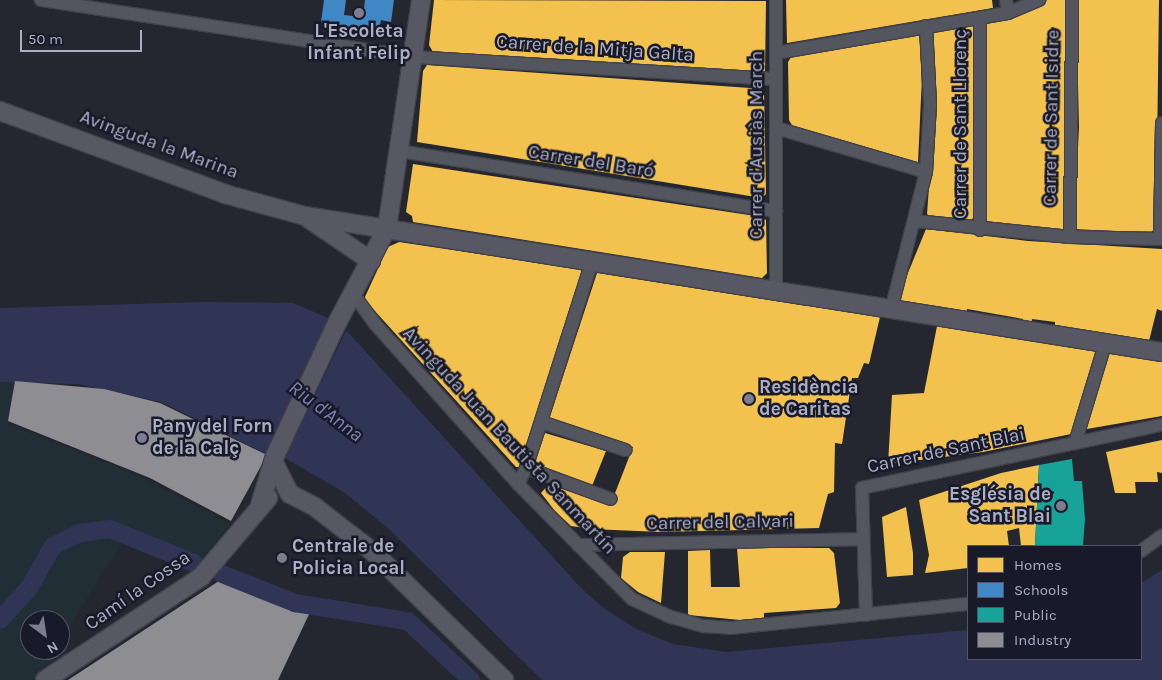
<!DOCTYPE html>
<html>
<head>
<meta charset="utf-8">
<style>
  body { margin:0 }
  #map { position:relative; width:1162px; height:680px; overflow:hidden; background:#242630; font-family:Karla,sans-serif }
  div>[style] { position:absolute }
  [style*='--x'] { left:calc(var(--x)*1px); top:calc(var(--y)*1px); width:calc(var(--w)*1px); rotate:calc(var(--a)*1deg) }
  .green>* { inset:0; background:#222e36 }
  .water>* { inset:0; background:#303556 }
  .pier>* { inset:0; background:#242630 }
  .homes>* { inset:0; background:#f2c14e }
  .schools>* { inset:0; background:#3f88c5 }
  .public>* { inset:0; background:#17a398 }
  .industry>* { inset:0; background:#8d8d92 }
  .canal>* { height:18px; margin:-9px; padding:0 9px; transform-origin:9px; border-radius:9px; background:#303556 }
  .roads { filter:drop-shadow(1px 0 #404149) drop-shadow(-1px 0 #404149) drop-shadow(0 1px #404149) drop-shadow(0 -1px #404149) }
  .street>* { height:12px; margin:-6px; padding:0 6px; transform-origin:6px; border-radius:6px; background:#53555f }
  .secondary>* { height:18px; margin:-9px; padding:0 9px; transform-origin:9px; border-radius:9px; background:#575863 }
  .dots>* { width:14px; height:14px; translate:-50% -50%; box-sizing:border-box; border:2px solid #181a2a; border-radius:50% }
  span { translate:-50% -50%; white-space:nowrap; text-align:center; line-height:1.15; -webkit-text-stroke:5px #181a2a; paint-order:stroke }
  .poi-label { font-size:19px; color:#acaec3; font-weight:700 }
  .left { translate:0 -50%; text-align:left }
  .right { translate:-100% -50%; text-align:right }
  .street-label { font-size:19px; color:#acaec3 }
  .water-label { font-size:20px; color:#7c83b0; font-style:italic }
  .legend { position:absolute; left:967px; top:545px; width:175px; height:115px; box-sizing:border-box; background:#181a2a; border:1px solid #535567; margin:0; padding:6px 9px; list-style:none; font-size:15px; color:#acaec3 }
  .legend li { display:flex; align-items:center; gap:10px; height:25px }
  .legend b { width:25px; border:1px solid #535567 }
  .north { position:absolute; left:20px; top:610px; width:50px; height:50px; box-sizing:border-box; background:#181a2a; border:1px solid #535567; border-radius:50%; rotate:149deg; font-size:14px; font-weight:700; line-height:20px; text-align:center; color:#acaec3 }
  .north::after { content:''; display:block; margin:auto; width:18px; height:22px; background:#7c7e90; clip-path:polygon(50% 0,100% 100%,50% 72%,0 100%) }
  .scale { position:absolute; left:20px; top:30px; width:122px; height:22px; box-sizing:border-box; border:2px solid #acaec3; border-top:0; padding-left:6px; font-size:15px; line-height:18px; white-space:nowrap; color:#acaec3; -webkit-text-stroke:4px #181a2a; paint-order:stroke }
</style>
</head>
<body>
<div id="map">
  <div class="green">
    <div style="clip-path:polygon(10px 381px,15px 381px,8px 424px,146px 479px,230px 524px,192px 571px,124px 539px,60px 641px,60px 620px,30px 620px,30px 650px,60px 650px,60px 642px,70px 654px,32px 680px,0 680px,0 382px)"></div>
  </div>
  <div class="water">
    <div style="clip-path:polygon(202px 302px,293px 303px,333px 320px,268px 455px,161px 402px,78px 384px,0 382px,0 308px)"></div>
    <div style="clip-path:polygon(346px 330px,581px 588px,601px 606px,636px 629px,673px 644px,727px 652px,968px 630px,968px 659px,1141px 659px,1141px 583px,1162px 570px,1162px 680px,542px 680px,390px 530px,345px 493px,285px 458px)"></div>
  </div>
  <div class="pier">
    <div style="clip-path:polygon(345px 328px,347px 329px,283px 459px,283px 457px)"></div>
  </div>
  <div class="homes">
    <div style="clip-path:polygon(434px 0,766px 1px,765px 72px,433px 52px,429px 45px)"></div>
    <div style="clip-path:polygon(786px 0,992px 0,993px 8px,787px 43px)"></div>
    <div style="clip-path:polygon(1047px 0,1068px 0,1064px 230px,984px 223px,985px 22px)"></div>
    <div style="clip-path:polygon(1076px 0,1159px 0,1156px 228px,1150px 233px,1074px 229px,1079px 127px)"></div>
    <div style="clip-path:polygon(975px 23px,975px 215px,970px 222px,931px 217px,927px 214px,936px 90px,933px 28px)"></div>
    <div style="clip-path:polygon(919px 33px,922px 77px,918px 163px,793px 127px,789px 120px,788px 62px,793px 54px)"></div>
    <div style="clip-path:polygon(427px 65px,764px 89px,766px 194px,762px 198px,417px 142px,423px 71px)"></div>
    <div style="clip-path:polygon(413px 164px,762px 217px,766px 220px,767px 273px,762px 278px,413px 222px,412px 216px,406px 212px)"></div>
    <div style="clip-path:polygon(926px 229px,1028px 241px,1162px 249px,1162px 311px,1157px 309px,1149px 341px,1055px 327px,1055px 322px,1032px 319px,1031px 326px,1022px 325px,1023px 319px,967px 309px,966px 316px,900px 304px,903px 285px)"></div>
    <div style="clip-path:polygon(399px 242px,580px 269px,582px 273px,520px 467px,516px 467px,364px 299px,388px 247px)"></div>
    <div style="clip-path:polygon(597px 273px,880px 317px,869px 364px,864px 363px,858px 378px,852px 378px,842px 444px,835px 443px,834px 492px,828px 494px,819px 528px,660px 532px,591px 529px,571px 526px,555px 511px,541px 493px,550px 483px,610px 506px,633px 447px,548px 422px)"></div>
    <div style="clip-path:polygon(937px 326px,1100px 350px,1076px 433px,983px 452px,888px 464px,892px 395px,924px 393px)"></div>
    <div style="clip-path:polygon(1105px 351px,1162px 358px,1162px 416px,1081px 430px)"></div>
    <div style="clip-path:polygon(545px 433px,606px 451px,592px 486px,535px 463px)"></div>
    <div style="clip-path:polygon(1162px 440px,1162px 473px,1157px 472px,1158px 482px,1135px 482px,1136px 493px,1115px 493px,1106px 452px)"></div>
    <div style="clip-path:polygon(1039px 465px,1035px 546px,1021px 546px,1019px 528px,1007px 531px,1009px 546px,968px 546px,968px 568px,925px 573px,929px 555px,919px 500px,1001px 473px)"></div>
    <div style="clip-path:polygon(906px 507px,913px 553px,913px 575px,887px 577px,882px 517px)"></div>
    <div style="clip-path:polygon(737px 548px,829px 548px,834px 553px,840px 603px,836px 608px,764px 613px,764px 618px,740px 620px,688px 615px,688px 551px,710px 550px,711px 587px,740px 587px)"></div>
    <div style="clip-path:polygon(630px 552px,665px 552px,661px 603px,638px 592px,621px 578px,623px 557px)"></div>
  </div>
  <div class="schools">
    <div style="clip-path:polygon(324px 0,346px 0,344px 15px,363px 17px,365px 0,394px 0,391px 22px,381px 20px,379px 30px,361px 28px,360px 37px,338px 34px,340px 25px,321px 22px)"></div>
  </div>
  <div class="public">
    <div style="clip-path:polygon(1072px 459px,1074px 481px,1082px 481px,1085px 519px,1083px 545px,1035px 546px,1039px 465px)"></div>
  </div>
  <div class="industry">
    <div style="clip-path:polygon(15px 381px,104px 389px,160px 403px,267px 455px,231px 521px,150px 478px,8px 421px)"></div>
    <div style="clip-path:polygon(225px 577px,293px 604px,312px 608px,278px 680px,68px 680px)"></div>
  </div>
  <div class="canal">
    <div style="--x:222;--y:574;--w:79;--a:21.7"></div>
    <div style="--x:295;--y:603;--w:114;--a:9.1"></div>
    <div style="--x:408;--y:621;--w:86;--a:43.1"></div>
    <div style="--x:0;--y:620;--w:43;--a:-47.8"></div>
    <div style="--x:29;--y:588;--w:48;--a:-60.3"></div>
    <div style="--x:53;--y:546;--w:30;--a:-26"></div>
    <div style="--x:80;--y:533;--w:30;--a:-8"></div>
    <div style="--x:110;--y:529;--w:91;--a:22"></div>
  </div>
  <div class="roads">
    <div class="street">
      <div style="--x:41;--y:0;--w:376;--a:8.7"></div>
      <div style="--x:413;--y:57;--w:363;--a:3.5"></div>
      <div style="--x:776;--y:0;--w:291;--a:90"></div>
      <div style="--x:1006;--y:0;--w:13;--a:81"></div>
      <div style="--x:776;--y:53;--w:235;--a:-9.8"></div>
      <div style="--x:1008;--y:13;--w:34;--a:-23"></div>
      <div style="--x:776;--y:128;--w:156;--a:16.3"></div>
      <div style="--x:400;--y:151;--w:381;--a:9.1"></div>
      <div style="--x:916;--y:221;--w:155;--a:5.9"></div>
      <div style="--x:1070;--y:237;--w:92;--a:1.2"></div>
      <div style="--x:980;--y:230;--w:212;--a:-90"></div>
      <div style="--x:1070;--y:237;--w:237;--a:-89.5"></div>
      <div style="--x:1160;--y:239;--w:116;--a:-89"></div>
      <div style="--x:354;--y:295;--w:36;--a:54"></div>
      <div style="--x:375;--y:324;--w:215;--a:48.2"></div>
      <div style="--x:518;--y:484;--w:162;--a:45.3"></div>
      <div style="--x:632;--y:599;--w:40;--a:25"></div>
      <div style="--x:668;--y:616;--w:37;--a:16"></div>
      <div style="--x:704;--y:626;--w:27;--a:4"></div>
      <div style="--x:731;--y:628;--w:238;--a:-5.8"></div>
      <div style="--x:891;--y:310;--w:142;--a:-75.8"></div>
      <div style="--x:926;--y:172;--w:68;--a:-86.6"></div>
      <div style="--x:930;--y:104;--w:78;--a:-92.9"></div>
      <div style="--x:541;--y:422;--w:89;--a:18.4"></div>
      <div style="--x:1075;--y:443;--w:103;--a:-73.1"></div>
      <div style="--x:526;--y:468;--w:90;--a:20"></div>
      <div style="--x:518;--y:484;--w:18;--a:-63"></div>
      <div style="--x:526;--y:468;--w:217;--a:-72.3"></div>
      <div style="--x:578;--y:545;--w:285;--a:-1.2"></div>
      <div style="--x:1141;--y:551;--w:26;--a:-36"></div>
      <div style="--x:866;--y:615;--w:127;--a:-91.8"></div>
      <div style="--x:862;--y:488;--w:307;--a:-11.9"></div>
    </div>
    <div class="secondary">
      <div style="--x:0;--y:111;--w:240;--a:20.2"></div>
      <div style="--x:225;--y:194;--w:83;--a:15.4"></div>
      <div style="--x:305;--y:216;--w:868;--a:9.02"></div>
      <div style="--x:309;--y:219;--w:75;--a:34.1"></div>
      <div style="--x:274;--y:463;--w:35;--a:63"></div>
      <div style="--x:290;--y:494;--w:28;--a:27"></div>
      <div style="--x:315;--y:507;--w:72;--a:37.7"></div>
      <div style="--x:372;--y:551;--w:185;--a:44.3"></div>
      <div style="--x:260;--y:505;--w:51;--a:-73"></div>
      <div style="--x:275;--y:456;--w:147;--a:-65"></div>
      <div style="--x:337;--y:323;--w:107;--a:-62.2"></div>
      <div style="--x:387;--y:228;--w:231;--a:-81.5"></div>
      <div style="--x:45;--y:680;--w:187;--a:-33.4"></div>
      <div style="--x:201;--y:577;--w:104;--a:-49.7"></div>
    </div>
  </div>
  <div class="dots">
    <div style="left:359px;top:13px;background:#7c7e90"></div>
    <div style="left:749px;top:399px;background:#7c7e90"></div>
    <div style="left:142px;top:438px;background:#7c7e90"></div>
    <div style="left:1061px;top:506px;background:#7c7e90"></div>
    <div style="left:282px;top:558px;background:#7c7e90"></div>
  </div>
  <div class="poi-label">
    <span style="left:359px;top:43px">L'Escoleta<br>Infant Felip</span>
    <span class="left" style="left:759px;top:399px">Residència<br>de Caritas</span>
    <span class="left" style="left:152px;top:438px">Pany del Forn<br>de la Calç</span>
    <span class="right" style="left:1051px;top:506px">Església de<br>Sant Blai</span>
    <span class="left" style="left:292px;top:558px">Centrale de<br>Policia Local</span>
  </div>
  <div class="street-label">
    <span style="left:595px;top:49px;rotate:4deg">Carrer de la Mitja Galta</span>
    <span style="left:1052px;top:118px;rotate:-89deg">Carrer de Sant Isidre</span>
    <span style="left:961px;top:124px;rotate:-90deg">Carrer de Sant Llorenç</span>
    <span style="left:159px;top:145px;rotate:20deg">Avinguda la Marina</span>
    <span style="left:757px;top:145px;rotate:-90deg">Carrer d'Ausiàs March</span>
    <span style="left:591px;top:162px;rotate:9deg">Carrer del Baró</span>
    <span style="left:509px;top:441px;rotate:47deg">Avinguda Juan Bautista Sanmartín</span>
    <span style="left:946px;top:451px;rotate:-12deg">Carrer de Sant Blai</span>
    <span style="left:720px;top:523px;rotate:-1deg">Carrer del Calvari</span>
    <span style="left:138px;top:591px;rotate:-35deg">Camí la Cossa</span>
  </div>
  <div class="water-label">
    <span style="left:326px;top:411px;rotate:37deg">Riu d'Anna</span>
  </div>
  <ul class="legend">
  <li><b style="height:14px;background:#f2c14e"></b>Homes</li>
  <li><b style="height:14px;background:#3f88c5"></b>Schools</li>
  <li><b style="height:14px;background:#17a398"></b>Public</li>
  <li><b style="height:14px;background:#8d8d92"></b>Industry</li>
  </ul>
  <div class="north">N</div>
  <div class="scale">50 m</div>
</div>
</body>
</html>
